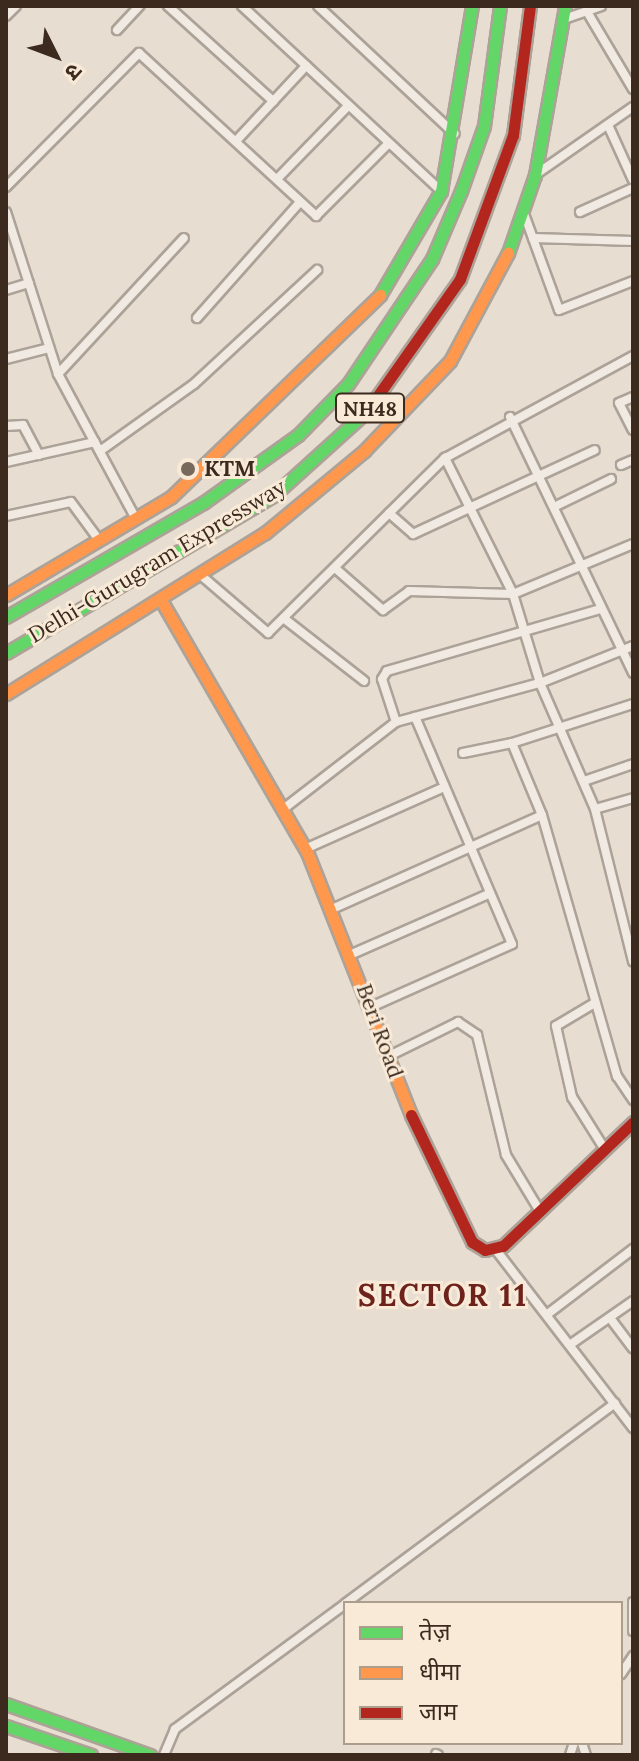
<!DOCTYPE html>
<html>
<head>
<meta charset="utf-8">
<style>
  body { margin:0 }
  #map { position:relative; width:639px; height:1761px; overflow:hidden; background:#e7ddd0; font-family:Lora,"Noto Sans Devanagari",serif }
  div>[style] { position:absolute }
  [style*='--x'] { left:calc(var(--x)*1px); top:calc(var(--y)*1px); width:calc(var(--w)*1px); rotate:calc(var(--a)*1deg) }
  .roads { filter:drop-shadow(2px 0 #ada298) drop-shadow(-2px 0 #ada298) drop-shadow(0 2px #ada298) drop-shadow(0 -2px #ada298) }
  .street>* { height:8px; margin:-4px; padding:0 4px; transform-origin:4px; border-radius:4px; background:#f0eae2 }
  .fast>* { height:11px; margin:-5.5px; padding:0 5.5px; transform-origin:5.5px; border-radius:5.5px; background:#63d668 }
  .slow>* { height:11px; margin:-5.5px; padding:0 5.5px; transform-origin:5.5px; border-radius:5.5px; background:#ff974d }
  .jam>* { height:11px; margin:-5.5px; padding:0 5.5px; transform-origin:5.5px; border-radius:5.5px; background:#b3261e }
  .dots>* { width:22px; height:22px; translate:-50% -50%; box-sizing:border-box; border:4px solid #f8ead7; border-radius:50% }
  span { translate:-50% -50%; white-space:nowrap; text-align:center; line-height:1.15; -webkit-text-stroke:6px #f8ead7; paint-order:stroke }
  .shield-label span { padding:2px 6px; background:#f8ead7; border:2px solid; border-radius:6px; -webkit-text-stroke-width:0 }
  .shield-label { font-size:20px; color:#3d2a1f; font-weight:700 }
  .poi-label { font-size:22px; color:#3d2a1f; font-weight:700 }
  .left { translate:0 -50%; text-align:left }
  .street-label { font-size:22px; color:#3d2a1f }
  .district-label { font-size:30px; color:#6d221c; font-weight:700; letter-spacing:2px }
  .frame { position:absolute; inset:0; border:8px solid #3d2a1f; pointer-events:none }
  .legend { position:absolute; left:343px; top:1601px; width:280px; height:144px; box-sizing:border-box; background:#f8ead7; border:2px solid #ad9d8d; margin:0; padding:10px 14px; list-style:none; font-size:24px; color:#3d2a1f }
  .legend li { display:flex; align-items:center; gap:16px; height:40px }
  .legend b { width:40px; border:2px solid #ad9d8d }
  .north { position:absolute; left:16px; top:16px; width:80px; height:80px; -webkit-text-stroke:6px #f8ead7; paint-order:stroke; rotate:132deg; font-size:22px; font-weight:700; line-height:32px; text-align:center; color:#3d2a1f }
  .north::after { content:''; display:block; margin:auto; width:28px; height:36px; background:#3d2a1f; clip-path:polygon(50% 0,100% 100%,50% 72%,0 100%) }
</style>
</head>
<body>
<div id="map">
  <div class="roads">
    <div class="street">
      <div style="--x:168;--y:6;--w:142;--a:42.1"></div>
      <div style="--x:242;--y:6;--w:272;--a:42.9"></div>
      <div style="--x:318;--y:6;--w:187;--a:43.1"></div>
      <div style="--x:589;--y:15;--w:86;--a:59.3"></div>
      <div style="--x:6;--y:16;--w:14;--a:-45"></div>
      <div style="--x:564;--y:19;--w:39;--a:-19"></div>
      <div style="--x:117;--y:30;--w:33;--a:-47"></div>
      <div style="--x:608;--y:125;--w:60;--a:65.6"></div>
      <div style="--x:236;--y:141;--w:103;--a:-47"></div>
      <div style="--x:535;--y:175;--w:119;--a:-34.8"></div>
      <div style="--x:277;--y:179;--w:102;--a:-45.8"></div>
      <div style="--x:6;--y:187;--w:189;--a:-45.2"></div>
      <div style="--x:139;--y:53;--w:241;--a:42.6"></div>
      <div style="--x:316;--y:216;--w:103;--a:-45"></div>
      <div style="--x:523;--y:211;--w:105;--a:70"></div>
      <div style="--x:559;--y:310;--w:79;--a:-21.4"></div>
      <div style="--x:6;--y:212;--w:170;--a:72.2"></div>
      <div style="--x:58;--y:374;--w:165;--a:61.7"></div>
      <div style="--x:580;--y:212;--w:58;--a:-24.4"></div>
      <div style="--x:533;--y:238;--w:100;--a:1.7"></div>
      <div style="--x:6;--y:290;--w:24;--a:-17"></div>
      <div style="--x:197;--y:318;--w:154;--a:-48.4"></div>
      <div style="--x:6;--y:359;--w:44;--a:-14.3"></div>
      <div style="--x:58;--y:374;--w:185;--a:-47.2"></div>
      <div style="--x:633;--y:397;--w:15;--a:157"></div>
      <div style="--x:619;--y:403;--w:30;--a:63"></div>
      <div style="--x:510;--y:417;--w:284;--a:64.3"></div>
      <div style="--x:6;--y:426;--w:17;--a:-3"></div>
      <div style="--x:23;--y:425;--w:34;--a:62"></div>
      <div style="--x:100;--y:451;--w:115;--a:-35.5"></div>
      <div style="--x:194;--y:384;--w:168;--a:-42.8"></div>
      <div style="--x:445;--y:458;--w:152;--a:63.4"></div>
      <div style="--x:513;--y:594;--w:93;--a:73.1"></div>
      <div style="--x:540;--y:683;--w:137;--a:66.4"></div>
      <div style="--x:595;--y:809;--w:157;--a:76"></div>
      <div style="--x:6;--y:462;--w:91;--a:-12.7"></div>
      <div style="--x:621;--y:465;--w:13;--a:-23"></div>
      <div style="--x:558;--y:505;--w:59;--a:-26.1"></div>
      <div style="--x:389;--y:513;--w:32;--a:41"></div>
      <div style="--x:413;--y:534;--w:200;--a:-24.8"></div>
      <div style="--x:6;--y:516;--w:66;--a:-12.2"></div>
      <div style="--x:71;--y:502;--w:47;--a:53.6"></div>
      <div style="--x:335;--y:568;--w:64;--a:41.2"></div>
      <div style="--x:383;--y:610;--w:32;--a:-36"></div>
      <div style="--x:409;--y:591;--w:104;--a:1.7"></div>
      <div style="--x:513;--y:594;--w:130;--a:-22.6"></div>
      <div style="--x:203;--y:577;--w:86;--a:40.7"></div>
      <div style="--x:268;--y:633;--w:249;--a:-44.7"></div>
      <div style="--x:445;--y:458;--w:214;--a:-28.5"></div>
      <div style="--x:286;--y:620;--w:99;--a:38"></div>
      <div style="--x:396;--y:722;--w:45;--a:-108"></div>
      <div style="--x:382;--y:679;--w:9;--a:-58"></div>
      <div style="--x:387;--y:671;--w:223;--a:-16.2"></div>
      <div style="--x:512;--y:743;--w:127;--a:-17.9"></div>
      <div style="--x:463;--y:753;--w:50;--a:-11.5"></div>
      <div style="--x:512;--y:743;--w:78;--a:67.4"></div>
      <div style="--x:542;--y:815;--w:272;--a:74"></div>
      <div style="--x:617;--y:1076;--w:29;--a:56"></div>
      <div style="--x:584;--y:781;--w:52;--a:-19.1"></div>
      <div style="--x:595;--y:809;--w:40;--a:-16"></div>
      <div style="--x:282;--y:810;--w:144;--a:-37.7"></div>
      <div style="--x:396;--y:722;--w:149;--a:-15.2"></div>
      <div style="--x:540;--y:683;--w:100;--a:-21.7"></div>
      <div style="--x:305;--y:849;--w:148;--a:-24"></div>
      <div style="--x:332;--y:909;--w:230;--a:-24.1"></div>
      <div style="--x:352;--y:954;--w:150;--a:-23.7"></div>
      <div style="--x:593;--y:1004;--w:43;--a:149.3"></div>
      <div style="--x:556;--y:1026;--w:73;--a:77.3"></div>
      <div style="--x:572;--y:1097;--w:60;--a:57.9"></div>
      <div style="--x:373;--y:1006;--w:152;--a:-24"></div>
      <div style="--x:512;--y:944;--w:247;--a:-113.1"></div>
      <div style="--x:389;--y:1056;--w:77;--a:-26.2"></div>
      <div style="--x:458;--y:1022;--w:23;--a:34"></div>
      <div style="--x:477;--y:1035;--w:123;--a:76.4"></div>
      <div style="--x:506;--y:1155;--w:62;--a:58.9"></div>
      <div style="--x:496;--y:1250;--w:225;--a:52.4"></div>
      <div style="--x:549;--y:1313;--w:106;--a:-37.3"></div>
      <div style="--x:610;--y:1318;--w:38;--a:53"></div>
      <div style="--x:571;--y:1344;--w:75;--a:-34.7"></div>
      <div style="--x:633;--y:1602;--w:29;--a:90"></div>
      <div style="--x:346;--y:1603;--w:335;--a:-36.6"></div>
      <div style="--x:621;--y:1674;--w:22;--a:-56"></div>
      <div style="--x:582;--y:1743;--w:13;--a:72"></div>
      <div style="--x:436;--y:1754;--w:2;--a:27"></div>
      <div style="--x:164;--y:1755;--w:28;--a:-67"></div>
      <div style="--x:175;--y:1729;--w:211;--a:-36.3"></div>
      <div style="--x:570;--y:1755;--w:13;--a:-72"></div>
    </div>
    <div class="fast">
      <div style="--x:508;--y:253;--w:83;--a:-70.9"></div>
      <div style="--x:535;--y:175;--w:172;--a:-79.9"></div>
      <div style="--x:380;--y:295;--w:121;--a:-59.6"></div>
      <div style="--x:441;--y:191;--w:188;--a:-80.5"></div>
      <div style="--x:6;--y:617;--w:228;--a:-30.1"></div>
      <div style="--x:203;--y:503;--w:117;--a:-35.6"></div>
      <div style="--x:298;--y:435;--w:71;--a:-45.6"></div>
      <div style="--x:348;--y:384;--w:151;--a:-56.1"></div>
      <div style="--x:432;--y:259;--w:74;--a:-66.9"></div>
      <div style="--x:461;--y:191;--w:69;--a:-70.5"></div>
      <div style="--x:484;--y:126;--w:121;--a:-82.4"></div>
      <div style="--x:6;--y:653;--w:311;--a:-30.5"></div>
      <div style="--x:274;--y:495;--w:125;--a:-42.1"></div>
      <div style="--x:6;--y:1704;--w:153;--a:19.5"></div>
      <div style="--x:6;--y:1726;--w:90;--a:18.8"></div>
    </div>
    <div class="slow">
      <div style="--x:6;--y:595;--w:192;--a:-30.7"></div>
      <div style="--x:171;--y:497;--w:291;--a:-44"></div>
      <div style="--x:162;--y:602;--w:289;--a:59.9"></div>
      <div style="--x:307;--y:852;--w:283;--a:68.4"></div>
      <div style="--x:6;--y:694;--w:305;--a:-31.9"></div>
      <div style="--x:265;--y:533;--w:129;--a:-39.6"></div>
      <div style="--x:364;--y:451;--w:124;--a:-46.3"></div>
      <div style="--x:450;--y:361;--w:123;--a:-61.8"></div>
    </div>
    <div class="jam">
      <div style="--x:367;--y:411;--w:161;--a:-54.8"></div>
      <div style="--x:460;--y:279;--w:153;--a:-69.8"></div>
      <div style="--x:513;--y:135;--w:130;--a:-82.5"></div>
      <div style="--x:411;--y:1115;--w:141;--a:64.3"></div>
      <div style="--x:472;--y:1242;--w:15;--a:32"></div>
      <div style="--x:485;--y:1250;--w:18;--a:-13"></div>
      <div style="--x:503;--y:1246;--w:180;--a:-43.6"></div>
    </div>
  </div>
  <div class="dots">
    <div style="left:188px;top:469px;background:#78695d"></div>
  </div>
  <div class="shield-label">
    <span style="left:370px;top:408px">NH48</span>
  </div>
  <div class="poi-label">
    <span class="left" style="left:204px;top:469px">KTM</span>
  </div>
  <div class="street-label">
    <span style="left:157px;top:561px;rotate:-31deg">Delhi-Gurugram Expressway</span>
    <span style="left:380px;top:1031px;rotate:70deg">Beri Road</span>
  </div>
  <div class="district-label">
    <span style="left:443px;top:1295px">SECTOR 11</span>
  </div>
  <div class="frame"></div>
  <ul class="legend">
  <li><b style="height:10px;background:#63d668"></b>तेज़</li>
  <li><b style="height:10px;background:#ff974d"></b>धीमा</li>
  <li><b style="height:10px;background:#b3261e"></b>जाम</li>
  </ul>
  <div class="north">उ</div>
</div>
</body>
</html>
